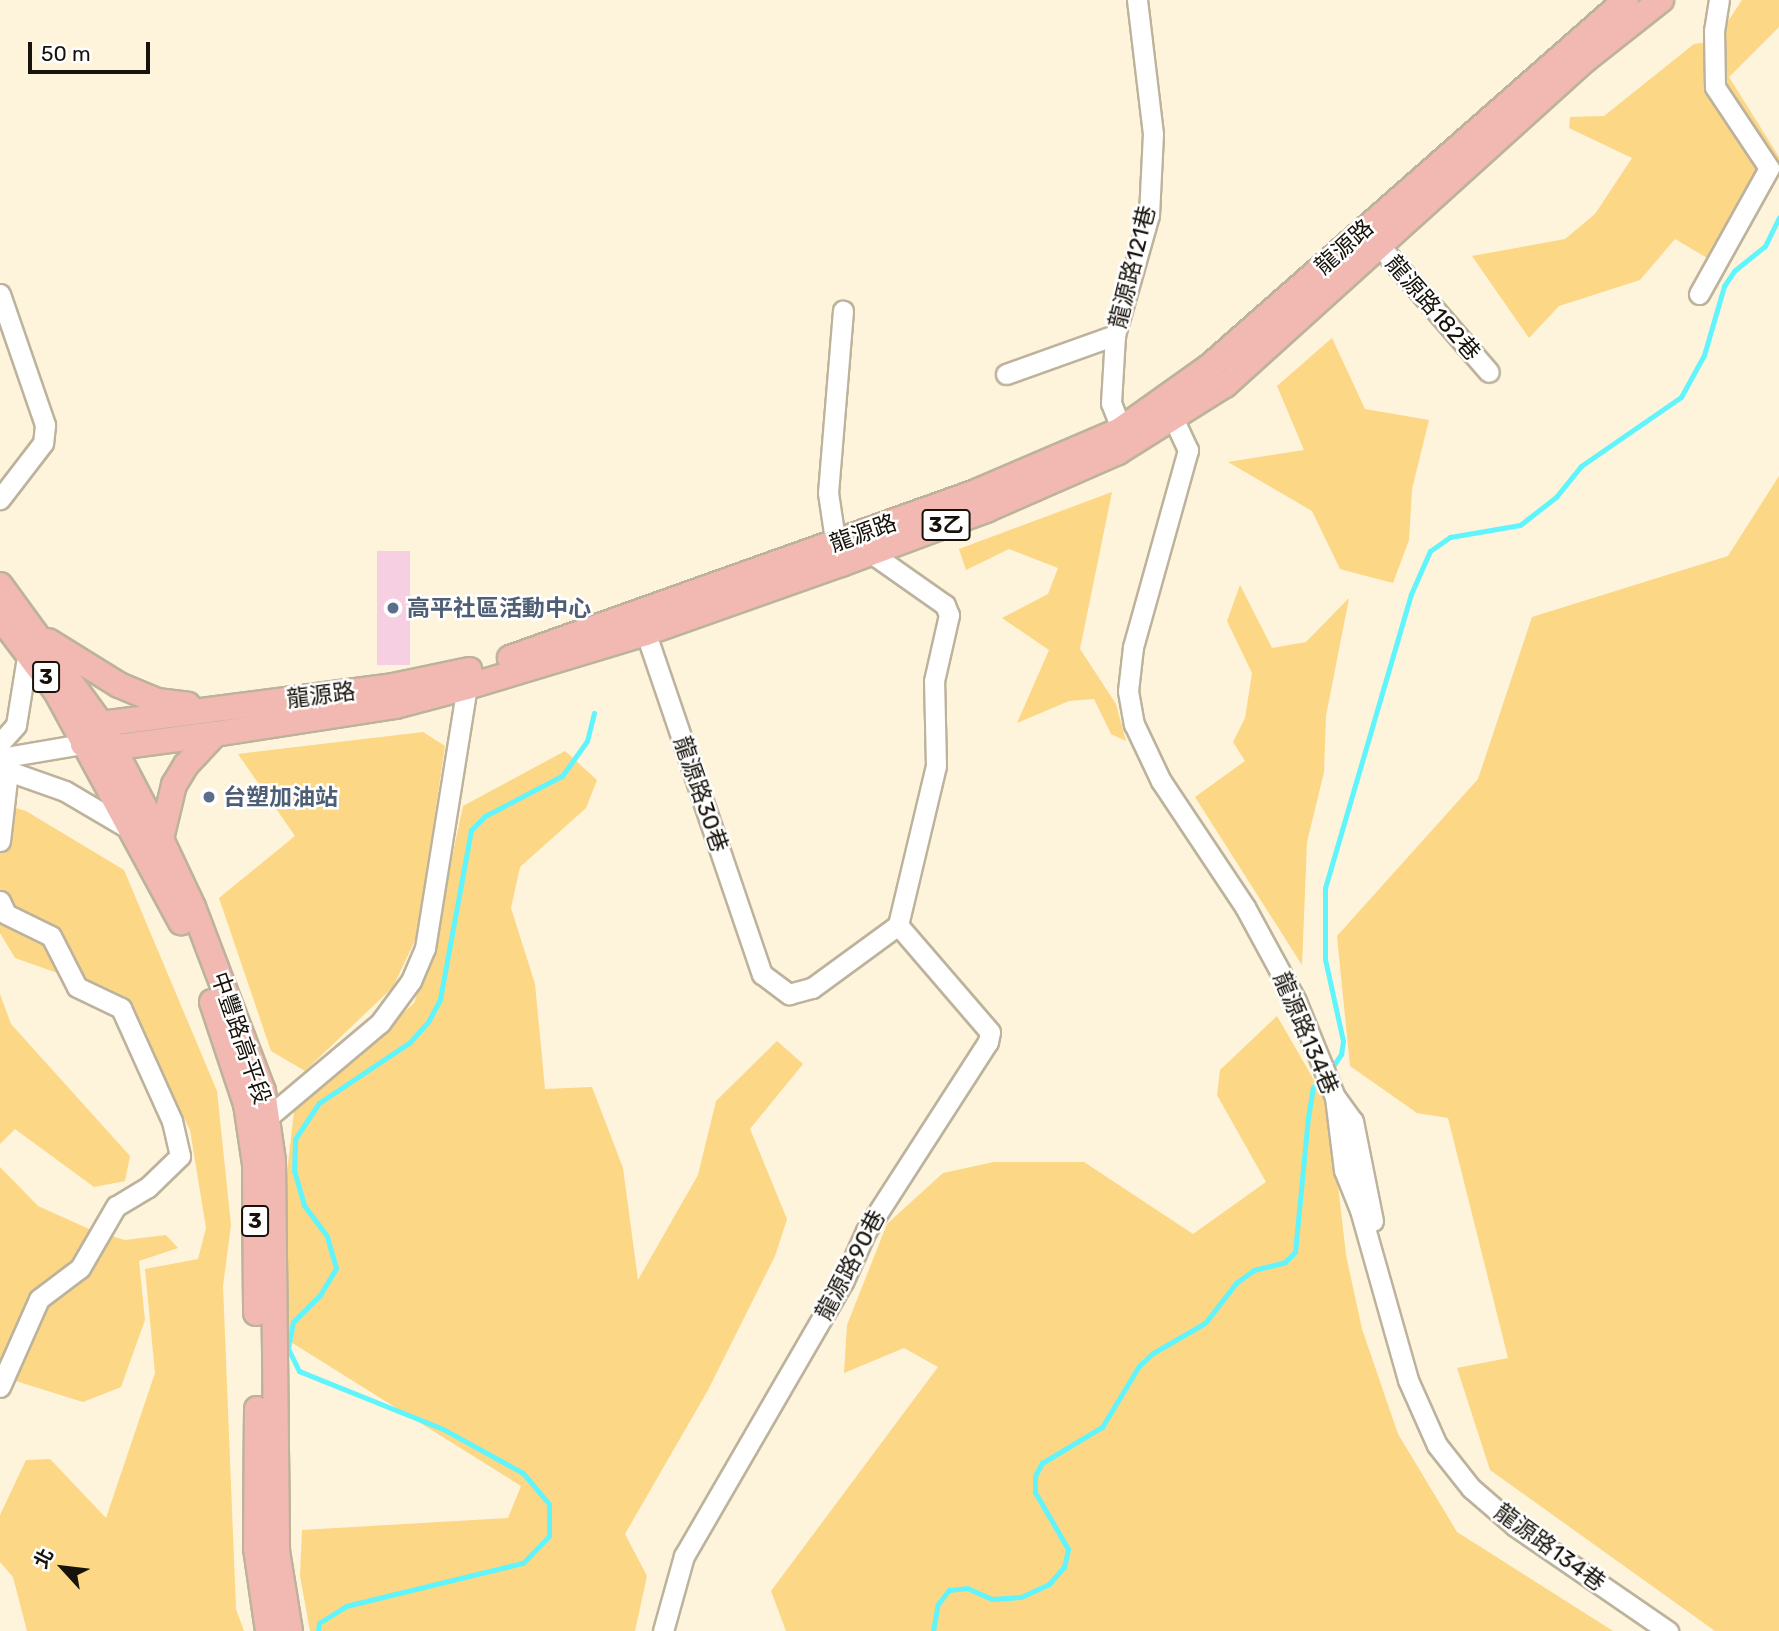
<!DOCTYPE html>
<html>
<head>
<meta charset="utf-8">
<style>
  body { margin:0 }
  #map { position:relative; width:1779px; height:1631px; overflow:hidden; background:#fef3db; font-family:Rubik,"Noto Sans TC",sans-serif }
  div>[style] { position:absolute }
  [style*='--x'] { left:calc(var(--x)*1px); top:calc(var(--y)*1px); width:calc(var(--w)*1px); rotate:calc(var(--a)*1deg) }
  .green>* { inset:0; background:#fbd786 }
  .stream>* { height:5px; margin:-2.5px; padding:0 2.5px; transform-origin:2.5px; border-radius:2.5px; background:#60f5fc }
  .building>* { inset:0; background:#f6cfe3; transform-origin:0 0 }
  .roads { filter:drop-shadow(2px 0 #bdb39c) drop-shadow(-2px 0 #bdb39c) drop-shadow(0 2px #bdb39c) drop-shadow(0 -2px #bdb39c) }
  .minor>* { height:19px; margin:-9.5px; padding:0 9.5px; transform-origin:9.5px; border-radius:9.5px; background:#fff }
  .major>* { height:24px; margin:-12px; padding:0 12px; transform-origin:12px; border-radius:12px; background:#f1b9b1 }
  .dots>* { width:19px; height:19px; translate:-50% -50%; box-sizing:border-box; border:4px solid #fff; border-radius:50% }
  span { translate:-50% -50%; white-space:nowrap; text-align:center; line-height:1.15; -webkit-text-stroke:5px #fff; paint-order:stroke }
  .shield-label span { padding:2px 5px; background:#fff; border:2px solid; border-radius:5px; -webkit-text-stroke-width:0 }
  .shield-label { font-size:21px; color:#17130b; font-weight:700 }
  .street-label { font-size:23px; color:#17130b }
  .service-label { font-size:23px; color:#4e5e75; font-weight:700 }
  .left { translate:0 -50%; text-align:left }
  .north { position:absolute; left:28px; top:1533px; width:70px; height:70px; -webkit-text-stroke:5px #fff; paint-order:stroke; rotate:297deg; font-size:19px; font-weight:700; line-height:28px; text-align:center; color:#17130b }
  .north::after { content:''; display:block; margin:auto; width:24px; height:32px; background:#17130b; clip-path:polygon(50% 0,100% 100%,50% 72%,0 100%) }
  .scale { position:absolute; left:28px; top:42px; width:122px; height:32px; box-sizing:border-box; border:4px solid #17130b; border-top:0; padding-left:9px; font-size:21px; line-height:24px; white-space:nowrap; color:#17130b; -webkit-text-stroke:5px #fff; paint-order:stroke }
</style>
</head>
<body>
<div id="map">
  <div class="green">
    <div style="clip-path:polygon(1742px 0,1779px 0,1779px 27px,1729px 77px,1779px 157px,1779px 168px,1750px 224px,1709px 259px,1675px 239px,1640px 280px,1559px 306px,1529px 338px,1472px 256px,1565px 239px,1595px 214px,1632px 158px,1569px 128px,1570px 117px,1604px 116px,1694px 44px,1715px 41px)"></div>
    <div style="clip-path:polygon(1332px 338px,1365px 409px,1429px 420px,1412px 489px,1409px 540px,1393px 583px,1340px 569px,1312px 511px,1228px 462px,1304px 450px,1277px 386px)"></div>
    <div style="clip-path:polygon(1779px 476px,1779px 1631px,1715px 1631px,1490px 1470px,1457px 1368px,1508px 1358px,1448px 1118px,1417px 1113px,1350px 1066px,1337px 936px,1478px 779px,1532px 617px,1728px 556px)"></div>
    <div style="clip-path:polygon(1112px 492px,1080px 649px,1116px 704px,1126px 741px,1111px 734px,1094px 699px,1069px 701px,1017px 723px,1049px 650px,1002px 618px,1048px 594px,1058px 568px,1009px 549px,966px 570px,959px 549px)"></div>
    <div style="clip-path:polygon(1240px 585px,1272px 648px,1306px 642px,1349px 598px,1326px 716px,1324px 772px,1307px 842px,1302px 965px,1195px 797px,1245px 761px,1233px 742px,1245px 718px,1252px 673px,1227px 621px)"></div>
    <div style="clip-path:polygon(423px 732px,445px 746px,417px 936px,393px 987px,305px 1071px,271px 1051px,219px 898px,295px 836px,238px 754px)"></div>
    <div style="clip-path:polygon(565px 751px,597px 780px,586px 808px,520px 867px,511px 908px,535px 984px,545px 1089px,592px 1087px,623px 1168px,638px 1280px,698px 1175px,716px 1101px,777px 1041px,803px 1064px,750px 1129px,787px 1219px,775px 1256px,708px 1390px,625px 1534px,647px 1576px,635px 1631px,310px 1631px,300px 1576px,302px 1530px,508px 1518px,521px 1486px,286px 1339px,287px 1172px,294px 1112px,414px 1003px,432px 950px,463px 806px)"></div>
    <div style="clip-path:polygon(6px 805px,26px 811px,124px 870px,217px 1091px,231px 1225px,223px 1286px,236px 1609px,244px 1631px,27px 1631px,13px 1577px,0 1562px,0 1515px,26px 1460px,50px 1459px,106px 1518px,155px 1373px,145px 1269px,198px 1259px,206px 1228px,190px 1130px,122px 996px,15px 958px,0 933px,0 816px)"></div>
    <div style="clip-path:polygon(0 994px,11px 1024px,130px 1156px,125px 1181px,94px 1187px,15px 1129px,0 1144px)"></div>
    <div style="clip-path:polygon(1277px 1016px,1329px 1106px,1346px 1255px,1362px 1329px,1398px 1434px,1457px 1532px,1613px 1631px,786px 1631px,771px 1591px,938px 1367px,904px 1348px,844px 1373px,847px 1325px,887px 1224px,943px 1173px,994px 1162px,1084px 1162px,1193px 1234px,1266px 1182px,1217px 1095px,1220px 1070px)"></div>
    <div style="clip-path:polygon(0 1167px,38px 1206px,89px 1229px,125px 1240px,166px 1235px,178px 1248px,139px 1261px,145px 1320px,121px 1387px,83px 1402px,0 1376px)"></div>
  </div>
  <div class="stream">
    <div style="--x:1329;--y:1072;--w:22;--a:-56"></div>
    <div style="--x:1341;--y:1054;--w:13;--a:-81"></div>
    <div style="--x:1343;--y:1041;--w:84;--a:-102.4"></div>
    <div style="--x:1325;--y:959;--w:71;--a:-90"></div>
    <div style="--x:1325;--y:888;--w:306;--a:-73.7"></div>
    <div style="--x:1411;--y:594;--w:47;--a:-66.2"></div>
    <div style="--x:1430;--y:551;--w:24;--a:-35"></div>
    <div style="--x:1450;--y:537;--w:71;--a:-9.7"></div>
    <div style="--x:1520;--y:525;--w:46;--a:-37.9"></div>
    <div style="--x:1556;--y:497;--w:40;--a:-51"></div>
    <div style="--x:1581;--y:466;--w:121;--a:-34.6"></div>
    <div style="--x:1681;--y:397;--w:48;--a:-61.3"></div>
    <div style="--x:1704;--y:355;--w:72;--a:-73.8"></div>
    <div style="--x:1724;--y:286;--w:18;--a:-56"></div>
    <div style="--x:1734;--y:271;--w:40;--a:-39"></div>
    <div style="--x:1765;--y:246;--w:32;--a:-64"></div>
    <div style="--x:318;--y:1631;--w:8;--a:-83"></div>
    <div style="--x:319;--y:1623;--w:32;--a:-32"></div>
    <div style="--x:346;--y:1606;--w:182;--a:-13.7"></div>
    <div style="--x:523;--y:1563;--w:37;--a:-46"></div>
    <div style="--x:549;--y:1536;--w:32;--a:-90"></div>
    <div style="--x:549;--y:1504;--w:40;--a:-130"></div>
    <div style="--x:523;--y:1473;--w:91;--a:-151.2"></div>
    <div style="--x:443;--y:1429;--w:155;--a:-158.1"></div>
    <div style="--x:299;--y:1371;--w:25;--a:-116"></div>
    <div style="--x:288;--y:1348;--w:26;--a:-79"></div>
    <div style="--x:293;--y:1322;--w:38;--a:-45"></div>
    <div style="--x:320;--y:1295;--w:31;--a:-59"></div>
    <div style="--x:336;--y:1268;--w:33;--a:-106"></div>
    <div style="--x:327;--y:1236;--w:39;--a:-127"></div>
    <div style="--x:304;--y:1205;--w:35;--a:-106"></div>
    <div style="--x:294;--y:1171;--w:32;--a:-88"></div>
    <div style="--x:295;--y:1139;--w:43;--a:-56.3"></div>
    <div style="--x:319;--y:1103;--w:110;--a:-33.8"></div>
    <div style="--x:410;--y:1042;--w:27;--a:-48"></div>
    <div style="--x:428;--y:1022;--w:26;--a:-62"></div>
    <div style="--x:440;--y:999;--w:172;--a:-79.6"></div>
    <div style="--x:471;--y:830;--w:20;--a:-45"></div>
    <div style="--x:485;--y:816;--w:87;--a:-27.5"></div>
    <div style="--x:562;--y:776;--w:43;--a:-54.5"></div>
    <div style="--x:587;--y:741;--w:29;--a:-76"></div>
    <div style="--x:933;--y:1631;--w:27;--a:-80"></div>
    <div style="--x:938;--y:1604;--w:18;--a:-52"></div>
    <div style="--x:949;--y:1590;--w:18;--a:-6"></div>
    <div style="--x:967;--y:1588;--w:27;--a:24"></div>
    <div style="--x:992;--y:1599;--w:29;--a:-4"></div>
    <div style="--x:1021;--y:1597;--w:31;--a:-25"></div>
    <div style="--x:1049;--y:1584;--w:23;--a:-49"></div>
    <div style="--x:1064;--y:1567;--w:18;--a:-77"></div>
    <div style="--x:1068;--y:1549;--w:66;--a:-120.1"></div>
    <div style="--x:1035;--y:1492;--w:16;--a:-90"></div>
    <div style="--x:1035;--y:1476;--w:15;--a:-62"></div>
    <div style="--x:1042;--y:1463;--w:70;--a:-31"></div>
    <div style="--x:1102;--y:1427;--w:71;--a:-58.8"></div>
    <div style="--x:1139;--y:1366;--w:19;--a:-43"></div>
    <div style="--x:1153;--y:1353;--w:60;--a:-30"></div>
    <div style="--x:1205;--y:1323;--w:51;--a:-52.2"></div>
    <div style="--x:1236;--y:1283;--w:22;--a:-36"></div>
    <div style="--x:1254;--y:1270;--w:32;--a:-14"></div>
    <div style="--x:1285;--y:1262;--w:14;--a:-45"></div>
    <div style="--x:1295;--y:1252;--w:135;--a:-84.5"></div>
    <div style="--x:1308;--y:1118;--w:30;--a:-81"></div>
    <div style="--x:1313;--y:1088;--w:13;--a:-45"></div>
  </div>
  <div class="building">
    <div style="left:377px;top:551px;width:33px;height:114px"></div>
  </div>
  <div class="roads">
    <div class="minor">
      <div style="--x:1378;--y:244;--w:169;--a:49.1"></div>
      <div style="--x:0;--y:294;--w:139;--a:71"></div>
      <div style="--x:45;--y:425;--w:18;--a:96"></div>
      <div style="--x:43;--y:443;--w:71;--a:127.5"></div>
      <div style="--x:1699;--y:294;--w:144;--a:-60.9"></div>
      <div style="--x:1769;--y:168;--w:97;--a:-123.7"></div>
      <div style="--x:1715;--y:87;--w:56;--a:-91"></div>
      <div style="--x:1714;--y:31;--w:31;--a:-81"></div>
      <div style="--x:1006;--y:374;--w:116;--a:-19.7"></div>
      <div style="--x:1167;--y:405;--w:50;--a:65"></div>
      <div style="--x:1188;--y:450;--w:205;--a:105.6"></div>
      <div style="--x:1133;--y:647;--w:44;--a:96.5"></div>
      <div style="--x:1128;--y:691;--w:34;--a:80"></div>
      <div style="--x:1134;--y:724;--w:63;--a:64.7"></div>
      <div style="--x:1161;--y:781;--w:151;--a:56.3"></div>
      <div style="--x:1245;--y:907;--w:107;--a:61.5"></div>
      <div style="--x:1296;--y:1001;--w:104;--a:67.9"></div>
      <div style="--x:1335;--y:1097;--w:74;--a:83"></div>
      <div style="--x:1344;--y:1170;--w:43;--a:68.2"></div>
      <div style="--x:1360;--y:1210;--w:177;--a:74.2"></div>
      <div style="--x:1408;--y:1380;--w:71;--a:66"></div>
      <div style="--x:1437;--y:1445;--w:55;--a:51.7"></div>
      <div style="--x:1471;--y:1488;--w:58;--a:40.8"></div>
      <div style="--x:1515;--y:1526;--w:186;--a:34.5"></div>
      <div style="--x:1126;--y:441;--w:41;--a:-111.5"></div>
      <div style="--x:1111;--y:403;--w:68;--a:-86.6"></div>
      <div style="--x:1115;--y:335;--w:125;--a:-74.2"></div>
      <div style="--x:1149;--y:215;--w:81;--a:-87.2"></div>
      <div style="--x:1153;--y:134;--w:135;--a:-96.8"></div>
      <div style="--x:837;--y:553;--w:61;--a:-98.5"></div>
      <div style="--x:828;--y:493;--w:183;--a:-85.3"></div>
      <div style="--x:642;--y:622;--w:372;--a:71.2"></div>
      <div style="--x:762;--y:974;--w:34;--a:37"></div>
      <div style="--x:789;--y:994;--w:24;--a:-15"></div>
      <div style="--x:812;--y:988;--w:107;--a:-36.2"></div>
      <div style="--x:898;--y:925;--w:163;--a:-76.6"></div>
      <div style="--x:936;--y:766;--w:85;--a:-91.3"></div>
      <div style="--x:934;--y:681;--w:68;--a:-77.2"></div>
      <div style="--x:949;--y:615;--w:11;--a:-112"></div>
      <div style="--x:945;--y:605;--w:90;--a:-144.9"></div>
      <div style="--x:0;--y:743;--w:24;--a:-48"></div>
      <div style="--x:16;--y:725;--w:75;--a:-80.8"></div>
      <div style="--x:0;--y:758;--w:84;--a:-9.6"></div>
      <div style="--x:0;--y:768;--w:69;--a:19.5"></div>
      <div style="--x:65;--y:791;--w:77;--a:30.6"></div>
      <div style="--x:0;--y:841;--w:70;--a:-83.5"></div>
      <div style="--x:0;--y:901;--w:14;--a:65"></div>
      <div style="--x:6;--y:914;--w:50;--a:26.1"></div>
      <div style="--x:51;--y:936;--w:57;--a:63"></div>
      <div style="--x:77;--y:987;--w:49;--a:25.5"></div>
      <div style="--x:121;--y:1008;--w:124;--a:65.7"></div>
      <div style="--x:172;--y:1121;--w:36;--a:77"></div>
      <div style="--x:180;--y:1156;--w:45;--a:135.9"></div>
      <div style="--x:148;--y:1187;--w:37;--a:149"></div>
      <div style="--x:116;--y:1206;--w:72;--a:120.1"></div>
      <div style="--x:80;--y:1268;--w:51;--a:142.9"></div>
      <div style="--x:39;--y:1299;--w:96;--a:113.9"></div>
      <div style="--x:1336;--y:1098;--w:29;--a:54"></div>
      <div style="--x:1353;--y:1121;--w:102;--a:78.7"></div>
      <div style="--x:267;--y:1118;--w:148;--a:-40.1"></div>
      <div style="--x:380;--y:1023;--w:52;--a:-53.6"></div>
      <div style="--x:411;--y:981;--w:36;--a:-67"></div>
      <div style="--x:425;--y:948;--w:264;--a:-80.9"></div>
      <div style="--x:663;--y:1631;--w:78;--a:-74.4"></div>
      <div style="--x:684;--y:1556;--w:317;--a:-59.9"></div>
      <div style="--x:843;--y:1282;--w:56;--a:-65.7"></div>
      <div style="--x:866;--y:1231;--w:225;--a:-57.2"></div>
      <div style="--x:988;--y:1042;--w:10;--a:-79"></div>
      <div style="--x:990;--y:1032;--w:141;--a:-130.7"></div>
    </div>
    <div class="major">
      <div style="--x:0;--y:585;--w:172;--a:54"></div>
      <div style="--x:101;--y:724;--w:130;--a:62.4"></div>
      <div style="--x:161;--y:839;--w:75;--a:64.8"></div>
      <div style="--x:193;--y:907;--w:197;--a:69.2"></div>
      <div style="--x:263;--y:1091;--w:71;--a:81.9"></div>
      <div style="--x:273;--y:1161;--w:390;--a:89.4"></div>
      <div style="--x:277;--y:1551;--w:81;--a:80.8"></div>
      <div style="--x:0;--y:617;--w:93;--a:52.9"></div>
      <div style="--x:56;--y:691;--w:263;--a:61.6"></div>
      <div style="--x:48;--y:641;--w:84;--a:31.8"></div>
      <div style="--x:119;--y:685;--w:41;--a:22.8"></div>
      <div style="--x:157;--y:701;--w:31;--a:7"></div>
      <div style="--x:510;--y:658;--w:497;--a:-19.6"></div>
      <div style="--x:978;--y:491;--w:155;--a:-23.2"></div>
      <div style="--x:1120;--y:430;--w:110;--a:-35.4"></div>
      <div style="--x:1210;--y:366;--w:554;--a:-41.34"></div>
      <div style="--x:83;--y:744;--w:27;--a:8"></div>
      <div style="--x:110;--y:748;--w:106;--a:-7.6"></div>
      <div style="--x:215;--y:734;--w:183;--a:-8.8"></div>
      <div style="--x:396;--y:706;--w:73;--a:-15"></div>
      <div style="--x:467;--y:687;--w:187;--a:-16.8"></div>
      <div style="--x:646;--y:633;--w:207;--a:-19.5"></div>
      <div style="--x:841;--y:564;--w:155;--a:-20.4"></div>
      <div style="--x:986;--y:510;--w:144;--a:-23.7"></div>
      <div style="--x:1118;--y:452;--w:126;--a:-32.1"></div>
      <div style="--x:1225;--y:385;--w:485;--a:-42.1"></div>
      <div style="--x:1585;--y:60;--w:97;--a:-38.3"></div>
      <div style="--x:83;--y:744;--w:27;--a:-48"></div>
      <div style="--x:101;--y:724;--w:294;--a:-7.4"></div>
      <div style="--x:393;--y:686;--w:78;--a:-11.9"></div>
      <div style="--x:161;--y:839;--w:56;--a:-76.5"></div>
      <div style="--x:174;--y:785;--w:23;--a:-59"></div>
      <div style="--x:186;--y:765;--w:42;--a:-46.9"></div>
      <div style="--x:212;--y:1002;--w:108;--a:71.6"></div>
      <div style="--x:246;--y:1104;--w:61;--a:81.5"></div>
      <div style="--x:255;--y:1164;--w:149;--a:89.6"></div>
      <div style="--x:257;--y:1409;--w:139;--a:90.4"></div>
      <div style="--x:256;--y:1548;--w:84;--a:81.8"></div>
    </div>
  </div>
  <div class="dots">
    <div style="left:393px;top:608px;background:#5c6f8a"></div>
    <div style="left:209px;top:797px;background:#5c6f8a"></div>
  </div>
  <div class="shield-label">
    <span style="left:946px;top:525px">3乙</span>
    <span style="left:46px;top:677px">3</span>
    <span style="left:255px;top:1221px">3</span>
  </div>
  <div class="street-label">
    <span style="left:1344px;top:247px;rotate:-42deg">龍源路</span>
    <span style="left:1132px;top:267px;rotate:-76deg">龍源路121巷</span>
    <span style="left:1433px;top:308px;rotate:49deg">龍源路182巷</span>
    <span style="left:863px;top:533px;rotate:-20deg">龍源路</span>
    <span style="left:321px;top:695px;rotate:-7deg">龍源路</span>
    <span style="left:701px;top:794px;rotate:71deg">龍源路30巷</span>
    <span style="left:1306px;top:1033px;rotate:67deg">龍源路134巷</span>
    <span style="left:241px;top:1038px;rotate:71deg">中豐路高平段</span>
    <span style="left:850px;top:1265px;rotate:-62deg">龍源路90巷</span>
    <span style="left:1550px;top:1547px;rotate:36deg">龍源路134巷</span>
  </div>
  <div class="service-label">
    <span class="left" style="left:407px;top:608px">高平社區活動中心</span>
    <span class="left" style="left:223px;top:797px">台塑加油站</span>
  </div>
  <div class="north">北</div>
  <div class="scale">50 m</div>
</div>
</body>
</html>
